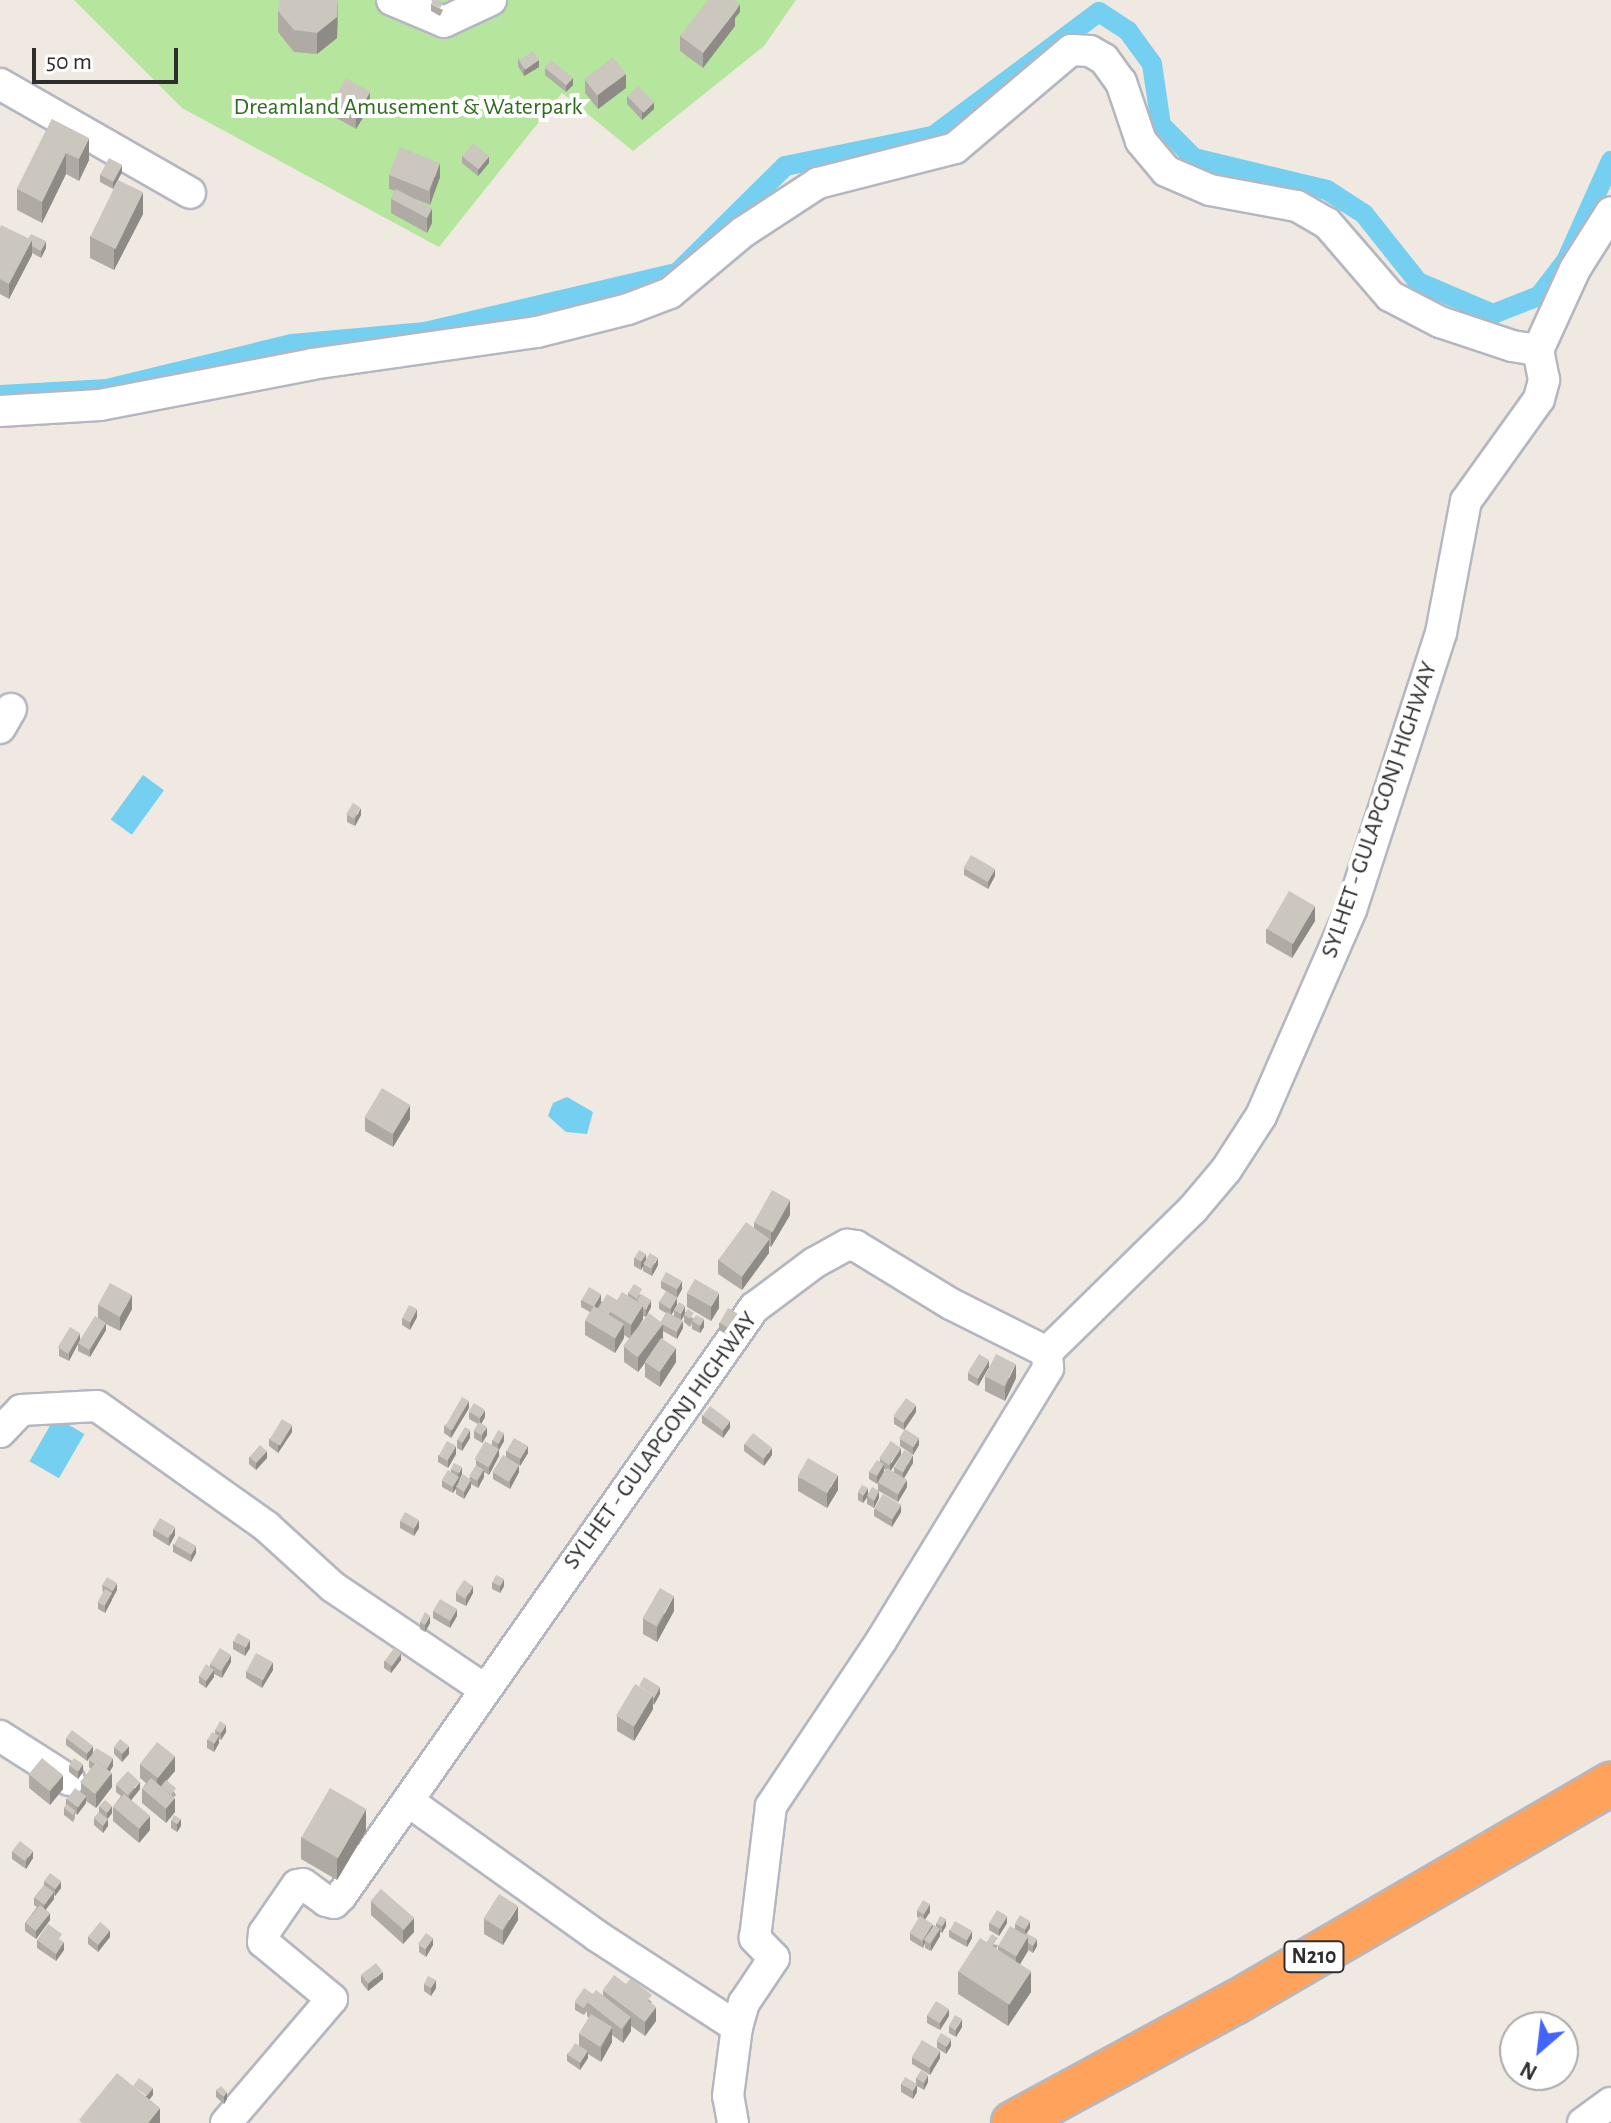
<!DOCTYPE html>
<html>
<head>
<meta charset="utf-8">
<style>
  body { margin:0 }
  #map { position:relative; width:1611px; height:2123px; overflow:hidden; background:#efe9e1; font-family:"Alegreya Sans",sans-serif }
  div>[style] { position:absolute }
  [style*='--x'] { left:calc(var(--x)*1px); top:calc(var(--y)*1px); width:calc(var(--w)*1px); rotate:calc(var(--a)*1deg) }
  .green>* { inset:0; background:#b6e59e }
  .water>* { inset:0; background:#75cff0; transform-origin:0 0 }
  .canal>* { height:20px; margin:-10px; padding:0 10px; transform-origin:10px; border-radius:10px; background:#75cff0 }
  .roads { filter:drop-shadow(2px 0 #b4b7c1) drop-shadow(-2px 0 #b4b7c1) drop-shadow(0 2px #b4b7c1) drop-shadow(0 -2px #b4b7c1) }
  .minor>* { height:30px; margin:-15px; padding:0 15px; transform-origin:15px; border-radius:15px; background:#fff }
  .highway>* { height:42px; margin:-21px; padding:0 21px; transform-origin:21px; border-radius:21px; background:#ffa35c }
  .wall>* { inset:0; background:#afaba4 }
  .shaded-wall>* { inset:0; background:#8e8b86 }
  .building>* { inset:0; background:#cbc7bf; transform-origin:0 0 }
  span { translate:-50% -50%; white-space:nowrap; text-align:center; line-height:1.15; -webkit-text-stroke:8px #fff; paint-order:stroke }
  .shield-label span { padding:2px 6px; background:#fff; border:2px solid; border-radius:6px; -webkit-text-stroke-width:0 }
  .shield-label { font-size:22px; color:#2e2e2e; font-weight:700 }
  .park-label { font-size:24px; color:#2c6e1b }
  .street-label { font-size:24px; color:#2e2e2e }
  .north { position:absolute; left:1499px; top:2011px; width:80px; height:80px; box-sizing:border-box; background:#fff; border:2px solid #ababab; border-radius:50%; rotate:208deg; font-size:22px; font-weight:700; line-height:32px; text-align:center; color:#2e2e2e }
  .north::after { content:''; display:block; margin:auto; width:28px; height:36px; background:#4264fb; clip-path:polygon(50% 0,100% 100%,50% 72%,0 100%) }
  .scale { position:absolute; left:32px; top:48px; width:146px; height:36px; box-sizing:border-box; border:4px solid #2e2e2e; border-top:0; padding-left:10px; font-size:24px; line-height:28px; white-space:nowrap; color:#2e2e2e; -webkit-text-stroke:6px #fff; paint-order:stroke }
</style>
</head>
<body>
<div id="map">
  <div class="green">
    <div style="clip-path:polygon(74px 0,796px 0,764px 46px,633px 151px,562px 93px,439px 247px,182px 108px)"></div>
  </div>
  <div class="water">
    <div style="left:143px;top:775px;width:26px;height:55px;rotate:36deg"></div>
    <div style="clip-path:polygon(567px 1097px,593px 1112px,587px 1134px,566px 1132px,548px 1116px,553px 1103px)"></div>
    <div style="left:55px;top:1417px;width:34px;height:51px;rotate:30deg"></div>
  </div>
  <div class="canal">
    <div style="--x:0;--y:395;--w:107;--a:-3.2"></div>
    <div style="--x:107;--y:389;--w:190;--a:-13.7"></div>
    <div style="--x:292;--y:344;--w:134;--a:-5.2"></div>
    <div style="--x:425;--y:332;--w:259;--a:-13.2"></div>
    <div style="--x:677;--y:273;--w:152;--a:-44.7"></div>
    <div style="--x:785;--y:166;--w:151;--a:-11.5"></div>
    <div style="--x:933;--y:136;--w:207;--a:-36.8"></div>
    <div style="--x:1099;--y:12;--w:35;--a:33"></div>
    <div style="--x:1128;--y:31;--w:41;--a:54"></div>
    <div style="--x:1152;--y:64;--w:62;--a:81.6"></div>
    <div style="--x:1161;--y:125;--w:47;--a:45"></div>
    <div style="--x:1194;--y:158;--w:137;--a:13.5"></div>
    <div style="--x:1327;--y:190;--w:44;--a:33"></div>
    <div style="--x:1364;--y:214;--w:87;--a:51.5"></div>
    <div style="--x:1418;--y:282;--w:82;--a:23.1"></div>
    <div style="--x:1493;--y:314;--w:49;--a:-21.4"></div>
    <div style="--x:1539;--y:296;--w:44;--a:-52.4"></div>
    <div style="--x:1566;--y:261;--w:110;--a:-65.8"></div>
  </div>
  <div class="roads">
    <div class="minor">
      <div style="--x:392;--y:0;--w:56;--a:22.9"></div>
      <div style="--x:444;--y:22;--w:52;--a:-25.1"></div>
      <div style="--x:0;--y:84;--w:219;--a:29.8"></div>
      <div style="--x:0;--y:411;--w:100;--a:-3.4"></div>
      <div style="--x:100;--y:405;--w:216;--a:-10.9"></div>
      <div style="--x:312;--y:364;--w:227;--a:-8.1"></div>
      <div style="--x:537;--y:332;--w:94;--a:-14.2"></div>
      <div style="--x:628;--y:309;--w:45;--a:-20.9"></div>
      <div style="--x:670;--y:293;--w:95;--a:-39.9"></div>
      <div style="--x:743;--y:232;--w:90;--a:-33.2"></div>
      <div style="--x:818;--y:183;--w:141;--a:-14.3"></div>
      <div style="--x:955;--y:148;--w:152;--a:-40.2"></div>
      <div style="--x:1071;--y:50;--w:19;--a:3"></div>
      <div style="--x:1090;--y:51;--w:16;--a:30"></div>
      <div style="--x:1104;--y:59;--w:29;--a:54"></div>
      <div style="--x:1121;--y:82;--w:62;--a:71.3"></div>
      <div style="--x:1141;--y:141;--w:39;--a:50"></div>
      <div style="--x:1166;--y:171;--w:48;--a:23.4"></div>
      <div style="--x:1210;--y:190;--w:88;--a:10.4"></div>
      <div style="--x:1297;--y:206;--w:34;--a:30"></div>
      <div style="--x:1327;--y:223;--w:96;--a:49.2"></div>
      <div style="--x:1390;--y:296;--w:56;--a:27.5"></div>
      <div style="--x:1440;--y:322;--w:76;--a:18.4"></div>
      <div style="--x:1512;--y:346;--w:26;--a:9"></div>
      <div style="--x:1538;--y:350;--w:89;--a:-65.4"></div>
      <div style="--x:1575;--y:269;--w:67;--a:-57.7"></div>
      <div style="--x:0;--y:728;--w:22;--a:-60"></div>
      <div style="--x:0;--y:1432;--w:30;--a:-46"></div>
      <div style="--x:21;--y:1410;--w:76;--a:-3"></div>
      <div style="--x:97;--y:1406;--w:209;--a:35.4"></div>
      <div style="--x:267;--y:1527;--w:89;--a:42.3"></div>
      <div style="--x:333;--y:1587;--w:182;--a:34"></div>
      <div style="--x:0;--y:1736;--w:82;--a:32.5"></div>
      <div style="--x:408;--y:1801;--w:232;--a:35.5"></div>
      <div style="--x:597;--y:1936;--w:167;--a:33"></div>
      <div style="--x:226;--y:2123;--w:163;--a:-49.5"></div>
      <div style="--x:332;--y:1999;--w:89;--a:-140.4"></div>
      <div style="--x:263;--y:1942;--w:9;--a:-84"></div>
      <div style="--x:264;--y:1933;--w:58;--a:-55.5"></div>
      <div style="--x:297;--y:1885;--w:6;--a:-9"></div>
      <div style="--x:303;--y:1884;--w:29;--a:36"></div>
      <div style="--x:326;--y:1901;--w:8;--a:14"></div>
      <div style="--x:334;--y:1903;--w:10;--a:-45"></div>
      <div style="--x:341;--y:1896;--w:719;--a:-54.92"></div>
      <div style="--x:754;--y:1308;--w:75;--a:-36.9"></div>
      <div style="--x:814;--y:1263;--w:38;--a:-29"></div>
      <div style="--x:847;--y:1245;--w:9;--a:6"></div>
      <div style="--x:856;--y:1246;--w:111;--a:31.4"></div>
      <div style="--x:951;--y:1304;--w:107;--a:26.6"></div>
      <div style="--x:1047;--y:1352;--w:204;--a:-44.4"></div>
      <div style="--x:1193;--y:1209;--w:51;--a:-49.8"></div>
      <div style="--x:1226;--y:1170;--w:64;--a:-57.1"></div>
      <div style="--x:1261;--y:1116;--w:225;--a:-66.4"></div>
      <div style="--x:1351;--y:910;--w:291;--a:-72"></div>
      <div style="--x:1441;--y:633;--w:134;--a:-79.3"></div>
      <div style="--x:1466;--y:501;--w:125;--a:-54.4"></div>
      <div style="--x:1539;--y:399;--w:20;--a:-75"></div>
      <div style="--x:1544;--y:380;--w:31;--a:-101"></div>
      <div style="--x:733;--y:2123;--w:27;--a:-100"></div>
      <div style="--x:728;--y:2096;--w:70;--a:-82.6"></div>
      <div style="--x:737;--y:2027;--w:25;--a:-74"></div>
      <div style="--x:744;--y:2003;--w:54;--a:-56.3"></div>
      <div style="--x:774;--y:1958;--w:28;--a:-134"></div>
      <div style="--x:755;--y:1938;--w:133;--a:-83.1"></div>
      <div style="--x:771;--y:1806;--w:198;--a:-56.3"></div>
      <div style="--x:881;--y:1641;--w:320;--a:-58.5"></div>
      <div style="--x:1048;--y:1368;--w:16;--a:-94"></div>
      <div style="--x:1583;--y:2123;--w:34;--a:-36"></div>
    </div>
    <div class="highway">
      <div style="--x:1013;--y:2123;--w:254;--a:-28.5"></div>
      <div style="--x:1236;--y:2002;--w:434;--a:-30.2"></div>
    </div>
  </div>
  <div class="wall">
    <div style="clip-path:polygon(431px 4px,443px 10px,440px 16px,431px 11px)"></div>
    <div style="clip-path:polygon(278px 11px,338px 20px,337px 38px,317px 54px,294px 52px,278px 32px)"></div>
    <div style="clip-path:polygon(740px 12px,735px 18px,735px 26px,703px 68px,680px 51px,680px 36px)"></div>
    <div style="clip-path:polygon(518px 59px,539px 67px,524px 76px,518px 66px)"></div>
    <div style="clip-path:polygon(545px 68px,573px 85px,566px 92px,545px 75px)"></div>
    <div style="clip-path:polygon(585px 79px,626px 88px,598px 109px,585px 93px)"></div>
    <div style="clip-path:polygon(627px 96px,654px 109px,642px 120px,627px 104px)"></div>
    <div style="clip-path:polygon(333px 101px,370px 106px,356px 129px,333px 116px)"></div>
    <div style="clip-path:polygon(52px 119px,89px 160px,79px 181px,66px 174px,42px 223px,17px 210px,17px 189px)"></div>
    <div style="clip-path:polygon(462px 156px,489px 163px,478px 176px,462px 163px)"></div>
    <div style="clip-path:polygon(122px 172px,113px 189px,100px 182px,100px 175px)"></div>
    <div style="clip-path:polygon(389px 175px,440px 177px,430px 205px,415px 199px,432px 223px,427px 233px,391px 213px,391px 199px,395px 191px,389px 189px)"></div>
    <div style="clip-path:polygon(143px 214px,114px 270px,90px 258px,90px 236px)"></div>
    <div style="clip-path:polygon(0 228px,28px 239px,46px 248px,41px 258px,32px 253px,9px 299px,0 294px)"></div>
    <div style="clip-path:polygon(347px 814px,361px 815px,355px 826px,347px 822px)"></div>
    <div style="clip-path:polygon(964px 868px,995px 876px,988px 889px,964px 875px)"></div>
    <div style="clip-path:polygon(1315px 921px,1292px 958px,1266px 943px,1266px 929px)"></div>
    <div style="clip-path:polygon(1331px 926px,1341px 930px,1337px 937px,1331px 933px)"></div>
    <div style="clip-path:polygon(365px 1117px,410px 1119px,393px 1147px,365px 1131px)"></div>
    <div style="clip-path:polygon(790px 1215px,771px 1247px,769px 1246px,769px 1253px,742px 1290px,718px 1274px,718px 1260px,754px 1228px,754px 1222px)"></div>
    <div style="clip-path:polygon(634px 1258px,646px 1259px,658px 1265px,652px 1276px,643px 1271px,643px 1266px,641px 1270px,634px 1266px)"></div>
    <div style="clip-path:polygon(661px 1281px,682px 1289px,677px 1298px,661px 1288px)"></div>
    <div style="clip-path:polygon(628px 1293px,642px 1295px,651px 1307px,646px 1317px,643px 1316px,643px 1319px,639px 1326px,661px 1322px,666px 1313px,659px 1309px,659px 1302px,677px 1298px,671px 1315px,674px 1316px,674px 1310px,685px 1312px,704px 1327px,700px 1333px,692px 1329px,692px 1323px,690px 1327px,684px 1322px,684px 1316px,681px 1320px,683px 1328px,677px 1339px,663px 1331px,662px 1339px,676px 1362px,660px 1387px,645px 1377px,645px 1363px,638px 1372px,624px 1362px,624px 1347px,630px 1339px,624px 1335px,624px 1338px,615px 1353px,585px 1335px,585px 1321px,590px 1312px,581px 1307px,581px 1300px,601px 1302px,617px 1300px,628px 1296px)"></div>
    <div style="clip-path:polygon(687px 1293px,719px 1308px,711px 1321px,687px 1307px)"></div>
    <div style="clip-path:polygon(98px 1305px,132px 1309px,120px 1331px,106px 1324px,106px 1330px,90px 1357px,78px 1351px,78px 1344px,69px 1361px,59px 1356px,59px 1348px,80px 1340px,98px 1318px)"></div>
    <div style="clip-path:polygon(417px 1317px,410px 1330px,402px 1325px,402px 1318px)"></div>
    <div style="clip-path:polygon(719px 1323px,740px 1323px,731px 1337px,719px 1330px)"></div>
    <div style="clip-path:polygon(989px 1367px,978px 1386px,968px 1380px,968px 1373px)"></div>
    <div style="clip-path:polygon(985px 1377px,1016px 1378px,1005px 1401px,985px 1391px)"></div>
    <div style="clip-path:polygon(469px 1408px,451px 1438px,444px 1433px,444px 1426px)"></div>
    <div style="clip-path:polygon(469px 1412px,485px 1417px,481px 1424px,487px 1435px,482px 1443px,474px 1438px,474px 1431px,478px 1424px,469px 1419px)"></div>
    <div style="clip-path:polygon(916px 1412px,904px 1430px,894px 1424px,894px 1417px)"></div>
    <div style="clip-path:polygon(702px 1415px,730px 1428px,723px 1438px,702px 1423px)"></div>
    <div style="clip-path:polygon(292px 1432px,278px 1453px,269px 1446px,269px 1439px)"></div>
    <div style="clip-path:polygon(470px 1438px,462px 1451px,457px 1448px,457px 1440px)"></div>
    <div style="clip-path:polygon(900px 1439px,919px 1445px,913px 1455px,900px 1446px)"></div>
    <div style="clip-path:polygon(492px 1440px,504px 1441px,499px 1450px,499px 1456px,489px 1475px,484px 1472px,484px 1477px,478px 1488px,471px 1484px,471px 1487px,464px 1499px,456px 1494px,456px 1488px,453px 1493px,442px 1487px,442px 1480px,451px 1472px,451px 1469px,462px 1474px,459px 1482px,470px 1478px,470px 1476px,476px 1466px,476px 1460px,492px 1445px)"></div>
    <div style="clip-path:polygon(891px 1441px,891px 1471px,894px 1472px,894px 1467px,913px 1463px,904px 1478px,907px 1487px,898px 1502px,879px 1491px,879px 1498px,874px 1508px,867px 1504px,867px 1497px,863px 1503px,858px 1500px,858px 1492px,868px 1495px,878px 1490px,878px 1483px,886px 1470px,884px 1469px,877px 1484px,869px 1479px,869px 1472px,880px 1462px,880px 1459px)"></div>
    <div style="clip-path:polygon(744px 1444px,772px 1455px,764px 1466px,744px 1451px)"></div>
    <div style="clip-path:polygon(506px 1451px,528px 1453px,520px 1466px,519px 1465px,519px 1472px,510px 1489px,493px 1479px,493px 1472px,506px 1457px)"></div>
    <div style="clip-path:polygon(456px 1454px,448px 1468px,438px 1462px,438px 1455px)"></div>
    <div style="clip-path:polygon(249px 1457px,267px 1458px,256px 1470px,249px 1464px)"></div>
    <div style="clip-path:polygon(798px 1477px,838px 1490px,827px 1508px,798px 1491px)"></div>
    <div style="clip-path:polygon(874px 1509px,901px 1512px,892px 1527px,874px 1516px)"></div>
    <div style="clip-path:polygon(400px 1521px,419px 1528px,414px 1536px,400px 1528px)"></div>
    <div style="clip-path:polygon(153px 1529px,175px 1535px,169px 1546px,153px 1536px)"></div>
    <div style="clip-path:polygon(173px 1544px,196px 1553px,191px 1562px,173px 1552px)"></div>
    <div style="clip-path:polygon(492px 1582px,504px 1586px,500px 1593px,492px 1589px)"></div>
    <div style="clip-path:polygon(102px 1585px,117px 1590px,112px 1599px,105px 1613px,98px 1609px,98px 1602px,103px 1593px)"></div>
    <div style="clip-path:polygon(456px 1593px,473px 1593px,466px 1606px,456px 1601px)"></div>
    <div style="clip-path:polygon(433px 1611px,457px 1616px,450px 1628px,433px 1618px)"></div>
    <div style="clip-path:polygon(674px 1611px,657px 1642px,643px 1634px,643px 1619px)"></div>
    <div style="clip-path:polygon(420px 1622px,430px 1623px,425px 1632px,420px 1629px)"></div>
    <div style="clip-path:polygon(233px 1641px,250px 1648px,245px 1656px,233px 1649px)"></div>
    <div style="clip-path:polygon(401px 1660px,391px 1673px,384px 1668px,384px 1661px)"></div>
    <div style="clip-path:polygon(231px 1662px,222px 1678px,214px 1674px,214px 1677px,206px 1688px,199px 1683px,199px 1676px,210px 1667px,210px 1664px)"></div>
    <div style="clip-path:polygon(273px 1670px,262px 1688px,246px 1678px,246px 1671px)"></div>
    <div style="clip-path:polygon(660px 1694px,653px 1705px,653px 1709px,634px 1741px,617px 1731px,617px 1716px)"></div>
    <div style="clip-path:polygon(215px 1730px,226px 1732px,221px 1740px,219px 1739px,219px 1743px,214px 1752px,207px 1748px,207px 1740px,215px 1734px)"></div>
    <div style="clip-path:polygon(66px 1738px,113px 1766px,110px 1771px,112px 1787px,96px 1808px,86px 1801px,86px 1803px,77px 1815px,75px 1813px,75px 1818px,73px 1822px,64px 1815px,64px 1808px,66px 1805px,66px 1799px,81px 1792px,81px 1783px,91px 1769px,89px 1767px,89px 1760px,93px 1754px,87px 1761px,66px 1745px)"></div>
    <div style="clip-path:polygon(114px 1747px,129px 1754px,122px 1762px,114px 1754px)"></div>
    <div style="clip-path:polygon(140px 1764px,175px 1771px,167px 1780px,176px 1795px,174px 1797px,175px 1812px,166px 1823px,142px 1803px,142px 1789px,146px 1783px,140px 1778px)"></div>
    <div style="clip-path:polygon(69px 1765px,83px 1772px,78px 1779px,69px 1772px)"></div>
    <div style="clip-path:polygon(29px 1774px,63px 1789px,50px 1805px,29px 1788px)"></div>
    <div style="clip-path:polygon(116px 1785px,140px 1789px,131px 1800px,150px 1830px,139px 1843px,113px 1821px,113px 1807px,121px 1796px,116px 1792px)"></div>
    <div style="clip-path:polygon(99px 1806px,112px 1813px,108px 1818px,108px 1826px,103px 1833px,94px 1825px,94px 1818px,99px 1812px)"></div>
    <div style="clip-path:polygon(171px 1820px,181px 1826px,177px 1832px,171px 1828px)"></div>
    <div style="clip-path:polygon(366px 1831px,337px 1880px,301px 1859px,301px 1837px)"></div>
    <div style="clip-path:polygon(12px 1851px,33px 1858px,26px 1869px,12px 1859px)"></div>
    <div style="clip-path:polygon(44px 1881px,61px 1888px,55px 1896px,54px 1895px,54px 1899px,46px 1909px,50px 1920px,36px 1939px,25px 1931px,25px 1923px,37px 1907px,34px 1905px,34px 1898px,44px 1885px)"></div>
    <div style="clip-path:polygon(371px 1901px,414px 1932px,403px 1944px,371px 1915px)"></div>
    <div style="clip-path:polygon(917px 1910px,930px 1912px,925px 1919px,933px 1928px,936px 1926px,936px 1923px,946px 1926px,942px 1933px,940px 1932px,940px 1936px,931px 1951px,925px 1948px,925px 1943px,923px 1948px,910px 1940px,910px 1933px,919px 1918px,917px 1917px)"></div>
    <div style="clip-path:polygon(484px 1919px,518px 1920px,503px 1945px,484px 1934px)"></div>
    <div style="clip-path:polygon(989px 1923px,1007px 1923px,999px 1936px,989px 1930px)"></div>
    <div style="clip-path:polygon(1015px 1924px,1030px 1928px,1027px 1933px,1037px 1946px,1033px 1953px,1028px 1950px,1020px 1964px,1031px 1992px,1008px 2026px,958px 1994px,958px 1972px,987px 1943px,998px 1945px,996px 1949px,998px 1950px,998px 1946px,1015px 1929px)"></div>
    <div style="clip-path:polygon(949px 1930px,972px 1938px,967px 1947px,949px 1937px)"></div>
    <div style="clip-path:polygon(88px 1937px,110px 1937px,98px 1952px,88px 1944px)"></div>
    <div style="clip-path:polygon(37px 1940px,62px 1941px,64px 1950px,56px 1961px,37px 1948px)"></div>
    <div style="clip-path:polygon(419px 1945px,433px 1945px,426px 1957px,419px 1952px)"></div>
    <div style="clip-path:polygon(361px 1975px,383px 1979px,368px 1991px,361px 1982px)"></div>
    <div style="clip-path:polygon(424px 1984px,436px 1988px,431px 1996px,424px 1991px)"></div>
    <div style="clip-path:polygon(626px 1984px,652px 2002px,651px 2003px,656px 2021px,645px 2036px,631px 2026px,631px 2031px,623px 2043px,612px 2035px,612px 2042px,601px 2062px,588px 2054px,588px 2058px,580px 2070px,567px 2061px,567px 2054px,579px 2045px,579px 2034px,589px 2018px,587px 2016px,587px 2011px,584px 2015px,575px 2010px,575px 2003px,593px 1994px,603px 1995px,603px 1990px)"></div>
    <div style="clip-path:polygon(927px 2015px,949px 2016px,940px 2030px,927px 2023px)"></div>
    <div style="clip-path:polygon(949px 2026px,962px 2027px,956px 2037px,949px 2033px)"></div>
    <div style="clip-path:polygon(937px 2041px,951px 2046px,946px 2054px,937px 2048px)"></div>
    <div style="clip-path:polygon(912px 2057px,940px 2058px,930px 2075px,912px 2064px)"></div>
    <div style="clip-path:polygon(916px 2078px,928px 2082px,924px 2090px,917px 2086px,917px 2092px,913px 2099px,901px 2092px,901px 2084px,916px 2084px)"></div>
    <div style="clip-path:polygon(216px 2090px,227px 2099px,224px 2104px,216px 2097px)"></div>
  </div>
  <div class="shaded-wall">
    <div style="clip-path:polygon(338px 0,337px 38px,317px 54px,317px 33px)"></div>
    <div style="clip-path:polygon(740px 4px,740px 12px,735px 18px,735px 26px,703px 68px,703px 53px)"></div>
    <div style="clip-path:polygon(539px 60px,539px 67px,524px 76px,524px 68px)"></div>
    <div style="clip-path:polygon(626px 74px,626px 88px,598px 109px,598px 95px)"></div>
    <div style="clip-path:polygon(573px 78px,573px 85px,566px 92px,566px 85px)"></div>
    <div style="clip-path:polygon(370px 92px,370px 106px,356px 129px,356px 115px)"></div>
    <div style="clip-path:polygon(654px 102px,654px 109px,642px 120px,642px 112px)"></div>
    <div style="clip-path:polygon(89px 138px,89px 160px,79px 181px,79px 159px)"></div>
    <div style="clip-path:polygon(66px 153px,66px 174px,42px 223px,42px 202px)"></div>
    <div style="clip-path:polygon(489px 156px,489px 163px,478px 176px,478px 169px)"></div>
    <div style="clip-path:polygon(440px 163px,440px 177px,430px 205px,430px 190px)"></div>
    <div style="clip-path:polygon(122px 165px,122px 172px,113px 189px,113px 181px)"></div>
    <div style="clip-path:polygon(143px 192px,143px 214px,114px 270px,114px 249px)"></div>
    <div style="clip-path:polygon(432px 208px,432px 223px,427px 233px,427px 218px)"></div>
    <div style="clip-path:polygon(32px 240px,32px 255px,9px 299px,9px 284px)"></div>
    <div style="clip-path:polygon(46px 241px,46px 248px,41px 258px,41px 251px)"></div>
    <div style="clip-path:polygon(361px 808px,361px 815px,355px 826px,355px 819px)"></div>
    <div style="clip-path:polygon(995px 869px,995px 876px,988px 889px,988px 882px)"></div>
    <div style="clip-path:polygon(1315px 906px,1315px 921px,1292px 958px,1292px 944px)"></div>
    <div style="clip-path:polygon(1341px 922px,1341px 930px,1337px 937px,1337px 930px)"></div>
    <div style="clip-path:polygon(410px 1105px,410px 1119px,393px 1147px,393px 1133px)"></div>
    <div style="clip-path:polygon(790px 1200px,790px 1215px,771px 1247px,771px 1232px)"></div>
    <div style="clip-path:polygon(769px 1239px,769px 1253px,742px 1290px,742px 1276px)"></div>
    <div style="clip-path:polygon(646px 1254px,646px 1262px,641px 1270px,641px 1262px)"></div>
    <div style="clip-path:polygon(658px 1258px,658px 1265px,652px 1276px,652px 1269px)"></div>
    <div style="clip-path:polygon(682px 1281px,682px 1289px,677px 1298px,677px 1290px)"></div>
    <div style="clip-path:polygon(719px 1293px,719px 1308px,711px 1321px,711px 1307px)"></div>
    <div style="clip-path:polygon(601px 1294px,601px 1302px,594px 1314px,594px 1307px)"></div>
    <div style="clip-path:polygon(132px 1295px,132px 1309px,120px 1331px,120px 1317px)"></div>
    <div style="clip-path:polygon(677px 1298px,677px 1305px,671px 1316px,671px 1309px)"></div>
    <div style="clip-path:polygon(651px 1300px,651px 1307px,646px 1317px,646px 1310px)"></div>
    <div style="clip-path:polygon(643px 1305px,643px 1319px,631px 1339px,631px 1325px)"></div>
    <div style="clip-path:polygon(685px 1306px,685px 1313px,681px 1321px,681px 1314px)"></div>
    <div style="clip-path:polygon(417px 1309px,417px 1317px,410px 1330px,410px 1323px)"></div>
    <div style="clip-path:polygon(740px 1315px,740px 1323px,731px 1337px,731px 1330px)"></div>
    <div style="clip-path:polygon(704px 1319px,704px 1327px,700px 1333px,700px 1326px)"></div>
    <div style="clip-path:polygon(683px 1321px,683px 1328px,677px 1339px,677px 1332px)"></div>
    <div style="clip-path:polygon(106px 1323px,106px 1330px,90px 1357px,90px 1350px)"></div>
    <div style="clip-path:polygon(624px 1324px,624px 1338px,615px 1353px,615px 1338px)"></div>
    <div style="clip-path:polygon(663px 1324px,663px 1338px,638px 1372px,638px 1358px)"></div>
    <div style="clip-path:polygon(80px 1333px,80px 1340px,69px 1361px,69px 1354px)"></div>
    <div style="clip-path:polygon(676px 1348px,676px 1362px,660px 1387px,660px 1372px)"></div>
    <div style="clip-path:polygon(989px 1360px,989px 1367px,978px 1386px,978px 1379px)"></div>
    <div style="clip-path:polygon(1016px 1364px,1016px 1378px,1005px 1401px,1005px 1387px)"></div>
    <div style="clip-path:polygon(469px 1401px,469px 1408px,451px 1438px,451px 1430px)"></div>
    <div style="clip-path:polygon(916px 1405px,916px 1412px,904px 1430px,904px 1423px)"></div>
    <div style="clip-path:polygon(485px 1410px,485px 1417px,480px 1426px,480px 1418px)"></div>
    <div style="clip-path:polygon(730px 1421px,730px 1428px,723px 1438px,723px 1431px)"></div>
    <div style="clip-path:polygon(292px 1425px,292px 1432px,278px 1453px,278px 1445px)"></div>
    <div style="clip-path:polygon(487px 1427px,487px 1435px,482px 1443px,482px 1436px)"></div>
    <div style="clip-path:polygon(470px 1430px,470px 1438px,462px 1451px,462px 1443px)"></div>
    <div style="clip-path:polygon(504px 1433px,504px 1441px,499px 1450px,499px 1456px,489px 1475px,489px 1468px,498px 1450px,498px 1444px)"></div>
    <div style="clip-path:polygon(919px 1438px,919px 1445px,913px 1455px,913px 1447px)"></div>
    <div style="clip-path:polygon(456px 1446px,456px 1454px,448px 1468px,448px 1460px)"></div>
    <div style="clip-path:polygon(528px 1446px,528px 1453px,520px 1466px,520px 1459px)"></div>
    <div style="clip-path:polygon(772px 1448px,772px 1455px,764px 1466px,764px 1459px)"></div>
    <div style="clip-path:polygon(901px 1448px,901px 1455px,890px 1472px,890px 1465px)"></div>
    <div style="clip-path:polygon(267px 1451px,267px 1458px,256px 1470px,256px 1463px)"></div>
    <div style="clip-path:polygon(913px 1455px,913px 1463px,903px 1480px,903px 1473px)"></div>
    <div style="clip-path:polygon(884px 1464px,884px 1472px,877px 1484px,877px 1476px)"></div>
    <div style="clip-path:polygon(519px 1465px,519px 1472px,510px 1489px,510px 1481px)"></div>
    <div style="clip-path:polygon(462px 1467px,462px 1474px,459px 1480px,459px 1484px,453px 1493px,453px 1486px)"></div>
    <div style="clip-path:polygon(484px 1470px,484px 1477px,478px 1488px,478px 1481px)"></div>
    <div style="clip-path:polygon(838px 1475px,838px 1490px,827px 1508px,827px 1494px)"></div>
    <div style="clip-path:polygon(471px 1480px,471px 1487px,464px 1499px,464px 1492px)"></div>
    <div style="clip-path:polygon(907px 1480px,907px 1487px,898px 1502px,898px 1495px)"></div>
    <div style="clip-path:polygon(868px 1488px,868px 1496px,863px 1503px,863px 1496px)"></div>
    <div style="clip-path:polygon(879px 1491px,879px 1498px,874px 1508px,874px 1501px)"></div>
    <div style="clip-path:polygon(901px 1505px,901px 1512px,892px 1527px,892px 1520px)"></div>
    <div style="clip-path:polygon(419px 1520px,419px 1528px,414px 1536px,414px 1529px)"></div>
    <div style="clip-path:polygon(175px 1527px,175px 1535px,169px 1546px,169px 1539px)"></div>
    <div style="clip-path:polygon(196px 1546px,196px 1553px,191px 1562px,191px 1555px)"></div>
    <div style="clip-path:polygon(504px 1579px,504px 1586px,500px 1593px,500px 1586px)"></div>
    <div style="clip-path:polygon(117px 1583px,117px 1590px,112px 1599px,112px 1592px)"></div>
    <div style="clip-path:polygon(473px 1586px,473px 1593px,466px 1606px,466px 1599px)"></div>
    <div style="clip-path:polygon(112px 1593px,112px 1600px,105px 1613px,105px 1605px)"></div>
    <div style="clip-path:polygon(674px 1596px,674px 1611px,657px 1642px,657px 1628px)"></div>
    <div style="clip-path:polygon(457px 1609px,457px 1616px,450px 1628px,450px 1621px)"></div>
    <div style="clip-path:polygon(430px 1616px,430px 1623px,425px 1632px,425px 1625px)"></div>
    <div style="clip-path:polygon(250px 1640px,250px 1648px,245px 1656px,245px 1648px)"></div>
    <div style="clip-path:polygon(401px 1653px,401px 1660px,391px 1673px,391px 1666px)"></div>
    <div style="clip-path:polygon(231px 1655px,231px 1662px,222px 1678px,222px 1671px)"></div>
    <div style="clip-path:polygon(273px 1662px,273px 1670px,262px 1688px,262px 1681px)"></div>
    <div style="clip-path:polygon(214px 1670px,214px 1677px,206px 1688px,206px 1681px)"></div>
    <div style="clip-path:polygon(660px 1687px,660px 1694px,654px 1705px,654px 1698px)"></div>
    <div style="clip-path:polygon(653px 1695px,653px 1709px,634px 1741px,634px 1727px)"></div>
    <div style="clip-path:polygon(226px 1725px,226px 1732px,221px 1740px,221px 1733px)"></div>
    <div style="clip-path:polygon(219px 1736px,219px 1743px,214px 1752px,214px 1744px)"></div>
    <div style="clip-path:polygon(93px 1746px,93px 1753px,87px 1761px,87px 1754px)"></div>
    <div style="clip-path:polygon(129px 1746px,129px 1754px,122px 1762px,122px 1754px)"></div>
    <div style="clip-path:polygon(175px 1756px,175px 1771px,157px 1792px,157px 1778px)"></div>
    <div style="clip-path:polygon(113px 1758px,113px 1766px,106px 1778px,106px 1770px)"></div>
    <div style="clip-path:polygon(83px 1764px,83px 1772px,78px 1779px,78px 1772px)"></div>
    <div style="clip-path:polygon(112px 1773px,112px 1787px,96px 1808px,96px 1794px)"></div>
    <div style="clip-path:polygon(63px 1775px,63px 1789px,50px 1805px,50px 1791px)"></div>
    <div style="clip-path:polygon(140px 1782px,140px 1789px,129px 1803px,129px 1796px)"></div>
    <div style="clip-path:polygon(86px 1796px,86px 1803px,77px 1815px,77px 1807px)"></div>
    <div style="clip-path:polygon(175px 1798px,175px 1812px,166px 1823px,166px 1809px)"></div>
    <div style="clip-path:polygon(112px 1806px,112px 1813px,107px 1820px,107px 1813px)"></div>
    <div style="clip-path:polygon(366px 1809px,366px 1831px,337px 1880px,337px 1859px)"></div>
    <div style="clip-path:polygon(150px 1816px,150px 1830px,139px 1843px,139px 1828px)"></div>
    <div style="clip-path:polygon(108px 1819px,108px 1826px,103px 1833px,103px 1826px)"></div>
    <div style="clip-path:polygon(181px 1819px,181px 1826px,177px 1832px,177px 1824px)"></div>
    <div style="clip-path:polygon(33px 1851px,33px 1858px,26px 1869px,26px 1861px)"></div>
    <div style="clip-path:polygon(61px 1881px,61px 1888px,55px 1896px,55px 1889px)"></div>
    <div style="clip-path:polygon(54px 1892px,54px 1899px,44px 1912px,44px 1905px)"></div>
    <div style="clip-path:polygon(930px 1904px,930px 1912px,924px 1921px,924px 1914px)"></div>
    <div style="clip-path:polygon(518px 1906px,518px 1920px,503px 1945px,503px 1931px)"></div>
    <div style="clip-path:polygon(50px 1913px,50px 1920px,36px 1939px,36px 1931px)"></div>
    <div style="clip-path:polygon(1007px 1916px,1007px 1923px,999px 1936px,999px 1929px)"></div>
    <div style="clip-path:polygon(414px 1918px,414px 1932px,403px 1944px,403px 1929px)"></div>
    <div style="clip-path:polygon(946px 1919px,946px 1926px,942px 1933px,942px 1926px)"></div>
    <div style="clip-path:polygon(1030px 1921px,1030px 1928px,1025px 1936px,1025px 1929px)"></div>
    <div style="clip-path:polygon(933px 1924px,933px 1931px,925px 1941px,923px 1948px,923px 1941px)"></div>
    <div style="clip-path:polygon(940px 1929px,940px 1936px,931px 1951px,931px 1944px)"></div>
    <div style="clip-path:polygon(110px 1930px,110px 1937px,98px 1952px,98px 1945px)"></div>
    <div style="clip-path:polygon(972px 1931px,972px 1938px,967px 1947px,967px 1940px)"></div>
    <div style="clip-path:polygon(1028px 1937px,1028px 1951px,1016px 1971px,1016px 1957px)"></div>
    <div style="clip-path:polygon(433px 1938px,433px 1945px,426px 1957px,426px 1949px)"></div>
    <div style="clip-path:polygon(1037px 1939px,1037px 1946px,1033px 1953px,1033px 1946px)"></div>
    <div style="clip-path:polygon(64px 1942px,64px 1950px,56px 1961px,56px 1954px)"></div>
    <div style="clip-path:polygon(1031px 1971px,1031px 1992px,1008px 2026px,1008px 2005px)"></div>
    <div style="clip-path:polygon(383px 1972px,383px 1979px,368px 1991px,368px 1984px)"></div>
    <div style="clip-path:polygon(436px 1980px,436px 1988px,431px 1996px,431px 1988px)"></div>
    <div style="clip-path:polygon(656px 2007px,656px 2021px,645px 2036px,645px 2022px)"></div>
    <div style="clip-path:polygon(949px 2009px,949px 2016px,940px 2030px,940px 2023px)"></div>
    <div style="clip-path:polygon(631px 2017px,631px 2031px,623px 2043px,623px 2029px)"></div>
    <div style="clip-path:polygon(962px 2019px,962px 2027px,956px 2037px,956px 2030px)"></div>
    <div style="clip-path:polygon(612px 2027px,612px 2042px,601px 2062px,601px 2048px)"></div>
    <div style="clip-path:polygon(951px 2039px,951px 2046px,946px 2054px,946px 2047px)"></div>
    <div style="clip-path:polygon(588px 2051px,588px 2058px,580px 2070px,580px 2063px)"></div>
    <div style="clip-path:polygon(940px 2051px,940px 2058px,930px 2075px,930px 2068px)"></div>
    <div style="clip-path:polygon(928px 2075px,928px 2082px,924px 2090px,924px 2083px)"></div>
    <div style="clip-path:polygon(917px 2084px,917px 2092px,913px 2099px,913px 2091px)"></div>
    <div style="clip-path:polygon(153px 2088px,153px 2095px,146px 2104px,146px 2096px)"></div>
    <div style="clip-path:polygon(227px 2092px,227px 2099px,224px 2104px,224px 2096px)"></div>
    <div style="clip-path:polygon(160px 2108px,160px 2123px,148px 2123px)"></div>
  </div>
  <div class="building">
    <div style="clip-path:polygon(279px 0,338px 0,337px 17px,317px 33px,294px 30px,278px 11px)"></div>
    <div style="clip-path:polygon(433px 0,438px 0,443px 3px,440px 8px,431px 4px)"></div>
    <div style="clip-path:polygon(708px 0,719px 0,735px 12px,703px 53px,680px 36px)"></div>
    <div style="clip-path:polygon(719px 0,734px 0,740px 4px,735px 12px)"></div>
    <div style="left:533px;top:51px;width:11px;height:17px;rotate:56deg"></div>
    <div style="left:613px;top:57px;width:21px;height:36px;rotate:53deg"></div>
    <div style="left:551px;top:60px;width:28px;height:10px;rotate:39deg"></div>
    <div style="left:346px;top:78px;width:28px;height:26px;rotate:30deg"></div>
    <div style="left:638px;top:86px;width:23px;height:15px;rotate:45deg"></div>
    <div style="clip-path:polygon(52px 119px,89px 138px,79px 159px,66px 153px,42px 202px,17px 189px)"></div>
    <div style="left:473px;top:143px;width:21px;height:17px;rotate:39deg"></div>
    <div style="left:400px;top:147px;width:43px;height:30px;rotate:22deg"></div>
    <div style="left:109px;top:158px;width:15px;height:19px;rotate:28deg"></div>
    <div style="left:118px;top:180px;width:28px;height:63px;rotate:26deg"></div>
    <div style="left:396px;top:189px;width:41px;height:11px;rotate:28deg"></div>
    <div style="clip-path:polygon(1px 225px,32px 240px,9px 284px,0 279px,0 228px)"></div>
    <div style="clip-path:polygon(31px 234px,46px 241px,41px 251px,32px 246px,32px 240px,28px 239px)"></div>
    <div style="left:353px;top:803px;width:9px;height:13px;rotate:32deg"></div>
    <div style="left:971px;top:855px;width:28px;height:15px;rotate:30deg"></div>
    <div style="left:1289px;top:891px;width:30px;height:44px;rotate:30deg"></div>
    <div style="clip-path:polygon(1335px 919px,1341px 922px,1337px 930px,1331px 926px)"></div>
    <div style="left:382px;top:1088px;width:33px;height:34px;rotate:31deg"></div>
    <div style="left:772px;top:1190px;width:21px;height:37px;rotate:29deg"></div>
    <div style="left:746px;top:1222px;width:29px;height:47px;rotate:36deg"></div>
    <div style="left:639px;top:1250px;width:8px;height:9px;rotate:30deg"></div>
    <div style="left:650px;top:1253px;width:9px;height:13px;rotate:32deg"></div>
    <div style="left:666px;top:1272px;width:18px;height:10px;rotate:29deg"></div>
    <div style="left:695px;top:1279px;width:28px;height:16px;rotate:30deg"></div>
    <div style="left:110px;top:1283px;width:25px;height:25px;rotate:29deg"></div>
    <div style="clip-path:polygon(634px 1284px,642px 1289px,637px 1299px,628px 1293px)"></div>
    <div style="left:589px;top:1287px;width:14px;height:15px;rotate:30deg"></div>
    <div style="left:666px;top:1291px;width:13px;height:13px;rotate:32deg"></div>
    <div style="left:622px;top:1292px;width:25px;height:23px;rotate:32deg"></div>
    <div style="left:607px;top:1294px;width:12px;height:17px;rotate:31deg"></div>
    <div style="clip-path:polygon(641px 1294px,651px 1300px,646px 1310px,643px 1308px,643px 1305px,637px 1301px)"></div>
    <div style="clip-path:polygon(679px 1302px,685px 1306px,681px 1314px,674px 1310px)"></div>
    <div style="left:409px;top:1305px;width:9px;height:15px;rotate:27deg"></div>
    <div style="left:594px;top:1306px;width:35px;height:17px;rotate:31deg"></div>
    <div style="left:728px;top:1308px;width:14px;height:17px;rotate:30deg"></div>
    <div style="left:688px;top:1309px;width:7px;height:7px;rotate:34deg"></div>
    <div style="left:667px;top:1312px;width:18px;height:13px;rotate:29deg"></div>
    <div style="left:649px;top:1313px;width:18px;height:42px;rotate:38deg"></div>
    <div style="clip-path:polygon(696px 1315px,704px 1319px,700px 1326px,692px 1321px)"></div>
    <div style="left:95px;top:1316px;width:13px;height:32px;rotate:32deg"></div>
    <div style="left:70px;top:1327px;width:12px;height:24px;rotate:31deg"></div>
    <div style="left:661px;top:1338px;width:18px;height:29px;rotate:34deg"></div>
    <div style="left:979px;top:1354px;width:12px;height:22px;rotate:31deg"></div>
    <div style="left:996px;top:1354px;width:22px;height:25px;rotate:27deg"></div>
    <div style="left:462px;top:1397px;width:8px;height:34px;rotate:30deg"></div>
    <div style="left:906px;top:1398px;width:12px;height:22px;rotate:35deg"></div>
    <div style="left:474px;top:1403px;width:13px;height:10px;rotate:32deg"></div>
    <div style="left:710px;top:1406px;width:25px;height:12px;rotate:37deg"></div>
    <div style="left:282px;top:1419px;width:12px;height:24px;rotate:31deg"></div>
    <div style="left:479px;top:1422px;width:9px;height:10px;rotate:32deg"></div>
    <div style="left:465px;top:1427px;width:6px;height:15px;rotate:31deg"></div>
    <div style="left:905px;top:1429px;width:17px;height:11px;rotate:33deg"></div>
    <div style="left:498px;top:1430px;width:7px;height:12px;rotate:27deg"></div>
    <div style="left:753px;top:1433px;width:24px;height:14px;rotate:38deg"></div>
    <div style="left:514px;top:1438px;width:16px;height:15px;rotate:30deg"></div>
    <div style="left:447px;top:1441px;width:10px;height:17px;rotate:29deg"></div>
    <div style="left:485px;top:1441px;width:16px;height:21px;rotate:30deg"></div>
    <div style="left:891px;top:1441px;width:12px;height:21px;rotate:35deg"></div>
    <div style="left:260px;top:1445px;width:9px;height:16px;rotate:41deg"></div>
    <div style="left:904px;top:1450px;width:10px;height:20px;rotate:29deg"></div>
    <div style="left:503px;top:1455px;width:19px;height:20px;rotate:32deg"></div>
    <div style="left:808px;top:1458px;width:34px;height:21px;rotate:30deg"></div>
    <div style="clip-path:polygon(877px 1460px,884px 1464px,877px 1476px,869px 1472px)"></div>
    <div style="clip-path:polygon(454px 1463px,462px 1467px,458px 1473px,451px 1469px)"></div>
    <div style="left:476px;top:1465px;width:9px;height:13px;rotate:32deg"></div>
    <div style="left:887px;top:1468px;width:23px;height:17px;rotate:31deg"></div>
    <div style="left:448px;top:1470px;width:13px;height:12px;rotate:32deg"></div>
    <div style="clip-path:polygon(463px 1474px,471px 1480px,464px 1492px,456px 1487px)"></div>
    <div style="clip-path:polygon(862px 1485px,868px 1488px,863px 1496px,858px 1492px)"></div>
    <div style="clip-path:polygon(872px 1487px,879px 1491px,874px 1501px,867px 1496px)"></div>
    <div style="left:883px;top:1494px;width:21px;height:17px;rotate:31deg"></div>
    <div style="left:405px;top:1512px;width:16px;height:10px;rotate:30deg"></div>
    <div style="left:160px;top:1518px;width:17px;height:13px;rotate:31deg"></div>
    <div style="left:179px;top:1536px;width:20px;height:10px;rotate:30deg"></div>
    <div style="left:496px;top:1575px;width:9px;height:8px;rotate:27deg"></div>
    <div style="left:107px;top:1577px;width:12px;height:9px;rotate:31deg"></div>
    <div style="left:464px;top:1580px;width:11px;height:15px;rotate:34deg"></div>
    <div style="left:660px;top:1588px;width:16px;height:35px;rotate:30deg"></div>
    <div style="left:105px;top:1589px;width:8px;height:15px;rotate:30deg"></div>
    <div style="left:440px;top:1599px;width:20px;height:14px;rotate:30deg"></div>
    <div style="clip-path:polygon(425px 1612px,430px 1616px,425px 1625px,420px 1622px)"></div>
    <div style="left:238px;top:1633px;width:14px;height:9px;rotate:30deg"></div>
    <div style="left:220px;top:1648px;width:13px;height:19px;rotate:32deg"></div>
    <div style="left:394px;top:1648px;width:9px;height:16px;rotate:36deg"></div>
    <div style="left:256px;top:1653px;width:19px;height:21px;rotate:28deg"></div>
    <div style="clip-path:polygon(206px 1664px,214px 1670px,206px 1681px,199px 1676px)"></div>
    <div style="clip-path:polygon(644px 1677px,660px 1687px,654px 1698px,653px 1695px,639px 1686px)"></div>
    <div style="left:635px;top:1684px;width:21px;height:37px;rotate:31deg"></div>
    <div style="clip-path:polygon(220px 1721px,226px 1725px,221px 1733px,215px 1730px)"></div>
    <div style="left:72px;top:1730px;width:26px;height:10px;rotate:37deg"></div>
    <div style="left:212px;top:1732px;width:8px;height:9px;rotate:30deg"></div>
    <div style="left:120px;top:1739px;width:11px;height:10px;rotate:38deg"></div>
    <div style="left:157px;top:1742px;width:23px;height:28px;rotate:38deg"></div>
    <div style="clip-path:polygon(96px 1748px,113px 1758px,107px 1769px,97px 1761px,95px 1764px,89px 1760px)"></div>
    <div style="left:42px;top:1758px;width:27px;height:21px;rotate:39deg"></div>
    <div style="left:74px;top:1758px;width:11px;height:9px;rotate:34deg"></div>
    <div style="left:97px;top:1761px;width:19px;height:27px;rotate:39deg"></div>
    <div style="left:128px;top:1771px;width:16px;height:18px;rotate:43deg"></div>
    <div style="left:151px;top:1778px;width:31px;height:14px;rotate:40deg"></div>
    <div style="left:166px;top:1780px;width:13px;height:8px;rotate:39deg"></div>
    <div style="left:75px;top:1788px;width:14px;height:14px;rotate:36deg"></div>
    <div style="left:330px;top:1788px;width:42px;height:57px;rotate:30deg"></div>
    <div style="left:124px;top:1794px;width:34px;height:17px;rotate:40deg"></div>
    <div style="clip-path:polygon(105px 1800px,112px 1806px,107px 1813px,99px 1806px)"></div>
    <div style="clip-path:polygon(67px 1804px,75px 1811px,73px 1815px,64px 1808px)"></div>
    <div style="clip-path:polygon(99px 1812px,108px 1819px,103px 1826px,94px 1818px)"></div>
    <div style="clip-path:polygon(174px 1815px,181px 1819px,177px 1824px,171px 1820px)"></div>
    <div style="left:20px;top:1841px;width:16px;height:13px;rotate:38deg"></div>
    <div style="left:50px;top:1873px;width:14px;height:10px;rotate:36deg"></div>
    <div style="left:44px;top:1885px;width:12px;height:16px;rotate:35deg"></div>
    <div style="left:381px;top:1889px;width:44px;height:16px;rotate:41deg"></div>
    <div style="left:499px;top:1894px;width:22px;height:29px;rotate:32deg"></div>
    <div style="left:923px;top:1900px;width:8px;height:12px;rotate:30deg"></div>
    <div style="left:40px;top:1905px;width:13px;height:23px;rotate:39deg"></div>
    <div style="left:997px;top:1910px;width:12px;height:15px;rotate:31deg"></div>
    <div style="left:1020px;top:1915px;width:12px;height:10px;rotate:31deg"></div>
    <div style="left:920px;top:1916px;width:15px;height:20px;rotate:32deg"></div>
    <div style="left:940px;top:1916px;width:7px;height:8px;rotate:27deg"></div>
    <div style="left:955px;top:1921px;width:20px;height:11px;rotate:30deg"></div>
    <div style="left:100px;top:1922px;width:13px;height:19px;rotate:39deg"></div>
    <div style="clip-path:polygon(48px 1924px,62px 1934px,59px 1939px,64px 1942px,56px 1954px,37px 1940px)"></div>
    <div style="left:934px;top:1925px;width:7px;height:18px;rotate:34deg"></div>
    <div style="left:1010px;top:1926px;width:21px;height:23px;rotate:31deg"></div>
    <div style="left:426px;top:1933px;width:9px;height:14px;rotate:36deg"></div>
    <div style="clip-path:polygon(1026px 1933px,1037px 1939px,1033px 1946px,1028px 1943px,1028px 1937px,1025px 1935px)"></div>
    <div style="left:992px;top:1934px;width:7px;height:10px;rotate:34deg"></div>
    <div style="left:980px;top:1938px;width:61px;height:40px;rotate:33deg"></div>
    <div style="left:376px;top:1963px;width:11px;height:19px;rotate:52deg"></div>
    <div style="left:614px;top:1975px;width:53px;height:19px;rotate:37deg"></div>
    <div style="clip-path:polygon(428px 1976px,436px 1980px,431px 1988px,424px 1984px)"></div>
    <div style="left:631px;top:1978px;width:27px;height:8px;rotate:39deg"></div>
    <div style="left:584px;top:1988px;width:11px;height:17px;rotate:34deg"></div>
    <div style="left:596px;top:1990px;width:44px;height:15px;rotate:38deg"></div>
    <div style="left:936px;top:2001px;width:15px;height:17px;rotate:32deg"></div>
    <div style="left:591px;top:2014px;width:25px;height:23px;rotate:32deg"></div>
    <div style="left:955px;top:2015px;width:8px;height:13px;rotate:30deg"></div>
    <div style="left:941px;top:2033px;width:12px;height:9px;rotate:31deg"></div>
    <div style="left:922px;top:2040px;width:21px;height:20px;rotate:31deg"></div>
    <div style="left:575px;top:2043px;width:15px;height:14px;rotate:32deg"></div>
    <div style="clip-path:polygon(921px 2070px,928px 2075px,924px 2083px,916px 2078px)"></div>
    <div style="clip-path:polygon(117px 2073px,160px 2108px,148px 2123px,82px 2123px,79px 2120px)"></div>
    <div style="left:905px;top:2077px;width:14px;height:8px;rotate:30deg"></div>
    <div style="left:139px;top:2078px;width:17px;height:10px;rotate:36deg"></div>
    <div style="clip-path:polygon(221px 2086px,227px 2092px,224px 2096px,216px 2090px)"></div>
  </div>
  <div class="shield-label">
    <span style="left:1314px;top:1957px">N210</span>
  </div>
  <div class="park-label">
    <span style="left:408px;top:108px">Dreamland Amusement &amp; Waterpark</span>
  </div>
  <div class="street-label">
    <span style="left:1380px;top:810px;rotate:-71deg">SYLHET - GULAPGONJ HIGHWAY</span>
    <span style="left:661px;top:1441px;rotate:-54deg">SYLHET - GULAPGONJ HIGHWAY</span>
  </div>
  <div class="north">N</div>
  <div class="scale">50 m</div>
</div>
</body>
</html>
